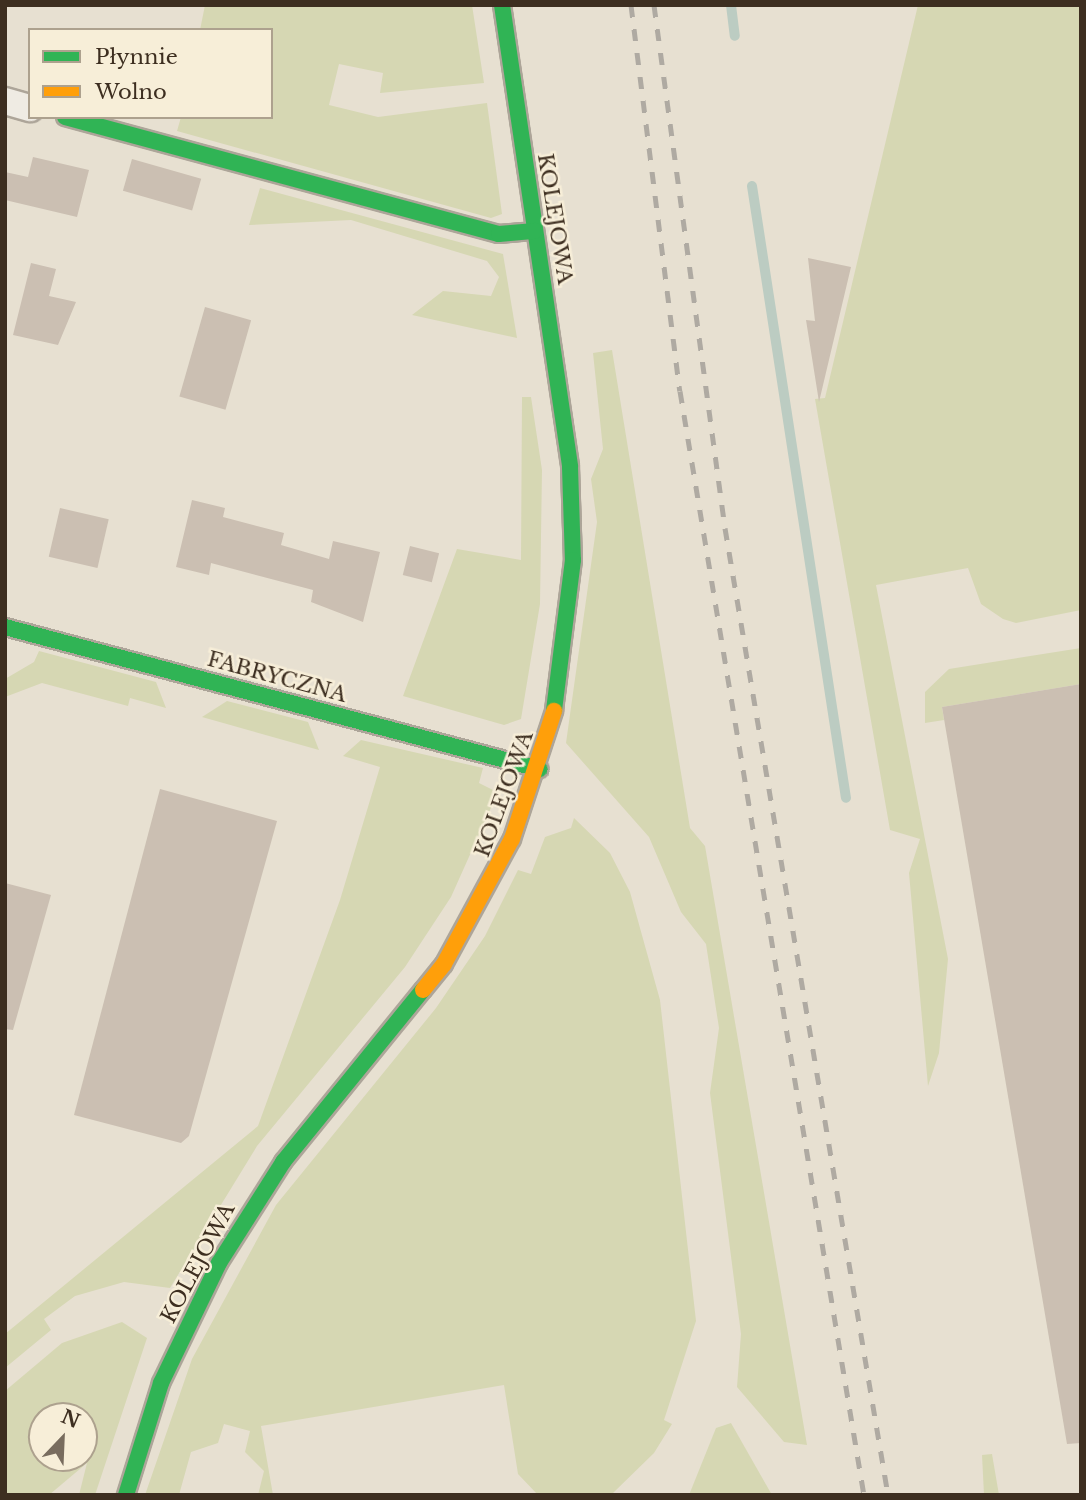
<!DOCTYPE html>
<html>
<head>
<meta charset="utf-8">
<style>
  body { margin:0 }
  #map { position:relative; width:1086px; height:1500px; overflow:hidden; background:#e7e0d1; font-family:"Libre Baskerville",serif }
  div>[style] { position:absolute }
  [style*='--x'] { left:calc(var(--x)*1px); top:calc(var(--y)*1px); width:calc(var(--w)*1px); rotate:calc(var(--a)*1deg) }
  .green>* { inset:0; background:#d6d7b3 }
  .stream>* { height:10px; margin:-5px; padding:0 5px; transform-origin:5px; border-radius:5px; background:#bcccc2 }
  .building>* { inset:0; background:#cbbfb2; transform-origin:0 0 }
  .roads { filter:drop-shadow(2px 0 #ada599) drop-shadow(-2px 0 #ada599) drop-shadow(0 2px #ada599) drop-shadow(0 -2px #ada599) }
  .street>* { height:26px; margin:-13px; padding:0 13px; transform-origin:13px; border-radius:13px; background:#efebe3 }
  .fast>* { height:16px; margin:-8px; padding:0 8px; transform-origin:8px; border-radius:8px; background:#30b455 }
  .slow>* { height:16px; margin:-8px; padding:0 8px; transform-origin:8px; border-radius:8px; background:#ff9f0a }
  .rail>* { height:5px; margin-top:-2.5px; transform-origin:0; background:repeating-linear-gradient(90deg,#afaaa2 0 12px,transparent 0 24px) }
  span { translate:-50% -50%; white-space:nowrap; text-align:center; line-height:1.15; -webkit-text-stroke:5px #f7eed8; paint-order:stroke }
  .street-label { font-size:21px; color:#3d2e20 }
  .frame { position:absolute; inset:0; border:7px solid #3d2e20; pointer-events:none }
  .legend { position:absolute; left:28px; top:28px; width:245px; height:91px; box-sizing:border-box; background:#f7eed8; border:2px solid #ada18e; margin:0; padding:9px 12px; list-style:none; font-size:21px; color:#3d2e20 }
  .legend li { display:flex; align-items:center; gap:14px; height:35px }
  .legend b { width:35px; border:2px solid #ada18e }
  .north { position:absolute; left:28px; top:1402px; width:70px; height:70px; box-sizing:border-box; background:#f7eed8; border:2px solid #ada18e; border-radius:50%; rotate:23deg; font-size:19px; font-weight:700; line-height:28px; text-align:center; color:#3d2e20 }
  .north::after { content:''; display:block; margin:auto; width:24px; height:32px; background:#786c5e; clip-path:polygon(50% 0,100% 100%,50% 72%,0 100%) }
</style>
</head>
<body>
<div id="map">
  <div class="green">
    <div style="clip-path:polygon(205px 5px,472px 5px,484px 83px,380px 93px,383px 73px,339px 64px,329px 105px,378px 117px,487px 103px,502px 214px,491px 218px,177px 131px,181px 117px,271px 117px,271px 30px,200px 30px)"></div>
    <div style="clip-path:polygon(918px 5px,1081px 5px,1081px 610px,1016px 623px,1003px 619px,981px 604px,968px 568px,876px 585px,948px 959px,939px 1053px,928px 1086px,909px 873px,920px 839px,890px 830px,815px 399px,825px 398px)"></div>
    <div style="clip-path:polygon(260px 188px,503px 254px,517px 338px,412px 315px,443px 291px,491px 296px,499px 277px,487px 261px,351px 220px,249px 225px)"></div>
    <div style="clip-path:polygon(612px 350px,690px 828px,705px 846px,807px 1445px,784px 1442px,737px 1387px,741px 1334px,710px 1093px,719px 1028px,706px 944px,681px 912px,649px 837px,566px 743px,597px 522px,591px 479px,603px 449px,593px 353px)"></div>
    <div style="clip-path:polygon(522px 397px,531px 397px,542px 470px,540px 604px,521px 719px,504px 725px,403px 696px,457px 549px,521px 560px)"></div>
    <div style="clip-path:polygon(1081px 648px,1081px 684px,942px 707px,944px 720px,925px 723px,925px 692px,949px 669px)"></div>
    <div style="clip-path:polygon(39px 651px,156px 682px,166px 708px,130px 698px,128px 706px,42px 683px,5px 697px,5px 679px,34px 662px)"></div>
    <div style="clip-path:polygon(227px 701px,308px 722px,319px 750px,202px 717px)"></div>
    <div style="clip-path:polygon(361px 740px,483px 768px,479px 783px,493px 790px,494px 801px,451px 897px,405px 967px,257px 1146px,170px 1288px,124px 1282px,75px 1296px,44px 1319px,51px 1330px,5px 1368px,5px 1334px,258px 1126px,340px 900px,380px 767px,343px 756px)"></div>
    <div style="clip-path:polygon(574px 818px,610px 853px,630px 892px,660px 1000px,696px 1321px,664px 1420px,672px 1424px,654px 1453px,613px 1493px,538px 1495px,518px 1474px,504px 1385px,261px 1426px,273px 1495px,258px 1495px,264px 1471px,245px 1452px,250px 1431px,224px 1424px,218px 1443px,191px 1452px,179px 1495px,145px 1495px,192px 1359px,276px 1205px,436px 1008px,485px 936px,518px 870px,531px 874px,545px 837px,571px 828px)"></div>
    <div style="clip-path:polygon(evenodd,122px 1322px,147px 1338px,95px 1495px,79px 1495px,87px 1463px,49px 1495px,5px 1495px,5px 1391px,62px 1343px,122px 1322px,42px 1416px,84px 1416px,84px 1458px,42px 1458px,42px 1416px)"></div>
    <div style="clip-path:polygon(731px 1423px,772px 1495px,689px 1495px,716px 1428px)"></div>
    <div style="clip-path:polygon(992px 1454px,999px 1495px,984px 1495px,982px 1455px)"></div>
  </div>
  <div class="stream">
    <div style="--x:731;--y:5;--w:31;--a:83"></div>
    <div style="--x:752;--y:186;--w:619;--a:81.27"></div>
  </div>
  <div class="building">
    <div style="clip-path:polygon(33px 157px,89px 170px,77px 217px,5px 200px,5px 172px,28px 177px)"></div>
    <div style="left:132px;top:159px;width:72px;height:33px;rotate:16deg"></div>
    <div style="clip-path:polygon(808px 258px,851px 267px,819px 402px,806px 320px,815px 321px)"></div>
    <div style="clip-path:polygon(31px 263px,56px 269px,49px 296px,76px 302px,58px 345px,13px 335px)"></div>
    <div style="left:205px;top:307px;width:48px;height:93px;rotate:16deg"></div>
    <div style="clip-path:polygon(192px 500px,225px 508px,223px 517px,284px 533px,281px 545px,329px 559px,333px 541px,380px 552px,363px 622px,311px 602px,313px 590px,211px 563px,209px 575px,176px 567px)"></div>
    <div style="left:60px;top:508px;width:50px;height:50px;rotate:13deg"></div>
    <div style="left:410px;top:546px;width:30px;height:30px;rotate:14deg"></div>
    <div style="clip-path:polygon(1081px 684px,1081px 1443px,1067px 1444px,942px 707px)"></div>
    <div style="clip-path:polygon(160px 789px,277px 821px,189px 1136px,181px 1143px,74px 1115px)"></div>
    <div style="clip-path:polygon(5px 883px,51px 895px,13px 1030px,5px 1029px)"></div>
  </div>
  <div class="roads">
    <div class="street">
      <div style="--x:5;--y:101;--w:26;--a:16"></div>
    </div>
    <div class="fast">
      <div style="--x:502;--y:5;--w:467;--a:81.6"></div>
      <div style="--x:570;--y:467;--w:93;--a:88.2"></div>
      <div style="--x:573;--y:560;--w:152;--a:97.2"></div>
      <div style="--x:65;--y:117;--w:449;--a:15.1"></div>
      <div style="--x:499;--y:234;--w:36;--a:-5"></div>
      <div style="--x:5;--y:627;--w:553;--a:14.89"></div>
      <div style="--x:126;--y:1495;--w:117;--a:-72.6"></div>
      <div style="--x:161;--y:1383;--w:133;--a:-64.2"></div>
      <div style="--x:219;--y:1263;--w:120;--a:-57.6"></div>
      <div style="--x:283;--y:1162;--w:222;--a:-50.9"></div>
    </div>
    <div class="slow">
      <div style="--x:423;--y:990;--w:33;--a:-51"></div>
      <div style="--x:444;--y:964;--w:142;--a:-61.5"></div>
      <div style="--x:512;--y:839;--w:135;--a:-71.8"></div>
    </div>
  </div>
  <div class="rail">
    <div style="--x:631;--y:5;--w:389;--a:82.8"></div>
    <div style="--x:680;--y:391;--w:1119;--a:80.54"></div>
    <div style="--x:654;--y:5;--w:528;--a:82.27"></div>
    <div style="--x:725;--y:528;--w:981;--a:80.43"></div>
  </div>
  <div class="street-label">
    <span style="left:555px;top:219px;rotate:81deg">KOLEJOWA</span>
    <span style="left:277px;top:677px;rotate:15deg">FABRYCZNA</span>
    <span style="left:504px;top:794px;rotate:-70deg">KOLEJOWA</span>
    <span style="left:198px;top:1263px;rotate:-62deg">KOLEJOWA</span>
  </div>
  <div class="frame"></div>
  <ul class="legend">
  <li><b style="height:9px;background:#30b455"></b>Płynnie</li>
  <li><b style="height:9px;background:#ff9f0a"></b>Wolno</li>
  </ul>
  <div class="north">N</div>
</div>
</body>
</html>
